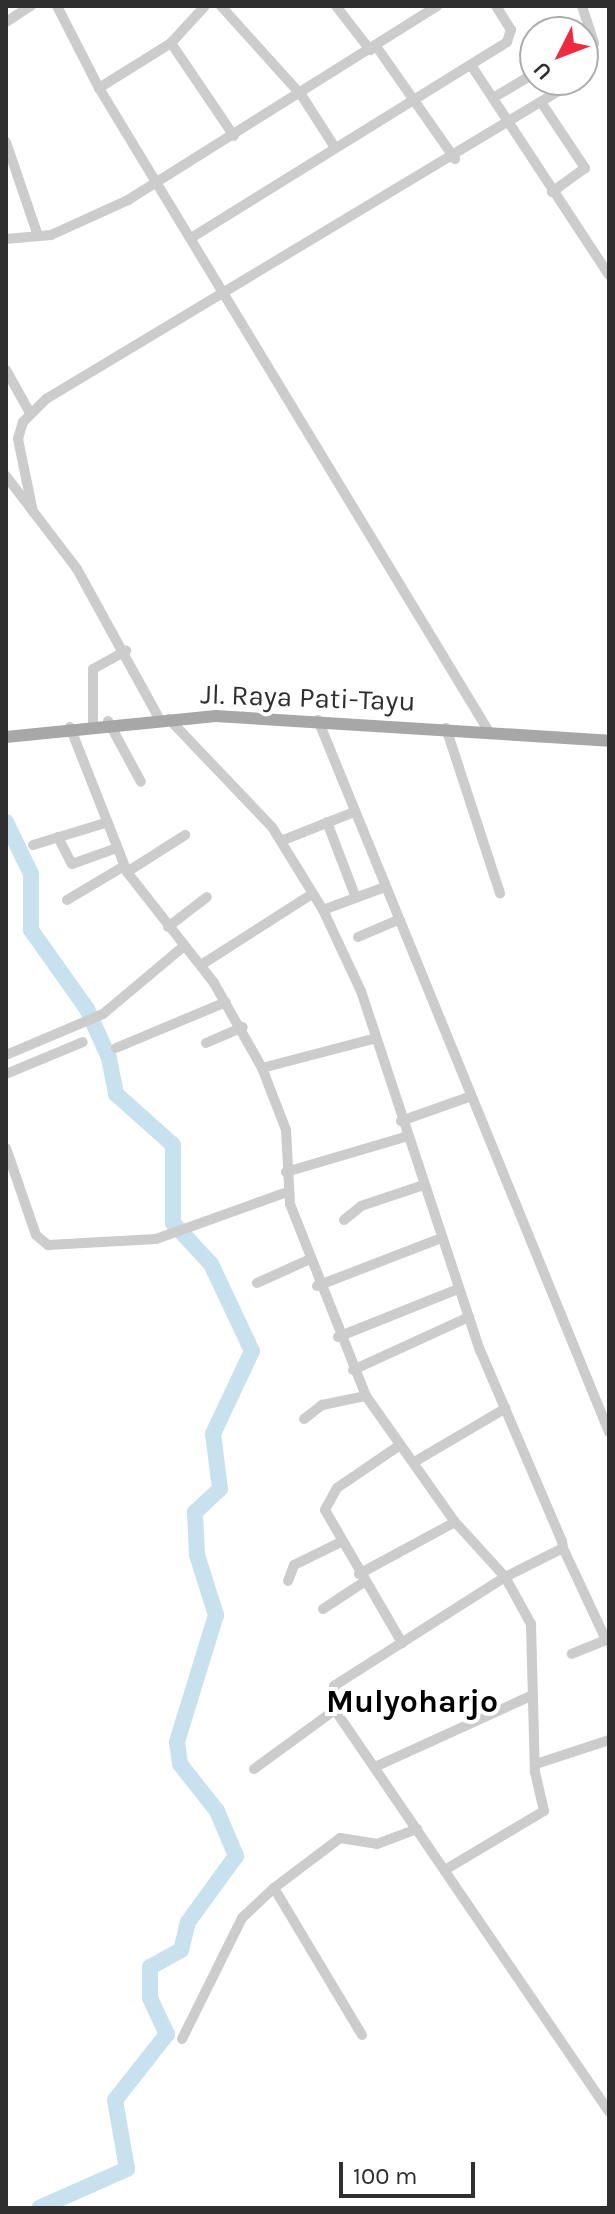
<!DOCTYPE html>
<html>
<head>
<meta charset="utf-8">
<style>
  body { margin:0 }
  #map { position:relative; width:615px; height:2214px; overflow:hidden; background:#fff; font-family:Karla,sans-serif }
  div>[style] { position:absolute }
  [style*='--x'] { left:calc(var(--x)*1px); top:calc(var(--y)*1px); width:calc(var(--w)*1px); rotate:calc(var(--a)*1deg) }
  .river>* { height:16px; margin:-8px; padding:0 8px; transform-origin:8px; border-radius:8px; background:#c8e1ee }
  .minor>* { height:10px; margin:-5px; padding:0 5px; transform-origin:5px; border-radius:5px; background:#ccc }
  .major>* { height:12px; margin:-6px; padding:0 6px; transform-origin:6px; border-radius:6px; background:#a7a7a7 }
  span { translate:-50% -50%; white-space:nowrap; text-align:center; line-height:1.15; -webkit-text-stroke:8px #fff; paint-order:stroke }
  .street-label { font-size:28px; color:#2f2f2f }
  .quarter-label { font-size:32px; color:#000; font-weight:700 }
  .frame { position:absolute; inset:0; border:8px solid #2f2f2f; pointer-events:none }
  .north { position:absolute; left:519px; top:16px; width:80px; height:80px; box-sizing:border-box; background:#fff; border:2px solid #acacac; border-radius:50%; rotate:228deg; font-size:22px; font-weight:700; line-height:32px; text-align:center; color:#2f2f2f }
  .north::after { content:''; display:block; margin:auto; width:28px; height:36px; background:#ef293f; clip-path:polygon(50% 0,100% 100%,50% 72%,0 100%) }
  .scale { position:absolute; left:339px; top:2162px; width:136px; height:36px; box-sizing:border-box; border:4px solid #2f2f2f; border-top:0; padding-left:10px; font-size:24px; line-height:28px; white-space:nowrap; color:#2f2f2f; -webkit-text-stroke:6px #fff; paint-order:stroke }
</style>
</head>
<body>
<div id="map">
  <div class="river">
    <div style="--x:6;--y:822;--w:58;--a:64.3"></div>
    <div style="--x:31;--y:874;--w:56;--a:90"></div>
    <div style="--x:31;--y:930;--w:97;--a:54.7"></div>
    <div style="--x:87;--y:1009;--w:54;--a:65.8"></div>
    <div style="--x:109;--y:1058;--w:37;--a:79"></div>
    <div style="--x:116;--y:1094;--w:76;--a:41.8"></div>
    <div style="--x:173;--y:1145;--w:78;--a:90"></div>
    <div style="--x:173;--y:1223;--w:56;--a:47.2"></div>
    <div style="--x:211;--y:1264;--w:96;--a:64.8"></div>
    <div style="--x:252;--y:1351;--w:92;--a:115.2"></div>
    <div style="--x:213;--y:1434;--w:55;--a:82.7"></div>
    <div style="--x:220;--y:1489;--w:34;--a:137"></div>
    <div style="--x:195;--y:1512;--w:43;--a:87.3"></div>
    <div style="--x:197;--y:1555;--w:63;--a:72.4"></div>
    <div style="--x:216;--y:1615;--w:133;--a:107.1"></div>
    <div style="--x:177;--y:1742;--w:22;--a:82"></div>
    <div style="--x:180;--y:1764;--w:60;--a:51.8"></div>
    <div style="--x:217;--y:1811;--w:49;--a:67.1"></div>
    <div style="--x:236;--y:1856;--w:82;--a:126"></div>
    <div style="--x:188;--y:1922;--w:29;--a:104"></div>
    <div style="--x:181;--y:1950;--w:35;--a:151"></div>
    <div style="--x:150;--y:1967;--w:31;--a:90"></div>
    <div style="--x:150;--y:1998;--w:40;--a:65"></div>
    <div style="--x:167;--y:2034;--w:84;--a:128.2"></div>
    <div style="--x:115;--y:2100;--w:70;--a:80.1"></div>
    <div style="--x:127;--y:2169;--w:96;--a:156.1"></div>
  </div>
  <div class="minor">
    <div style="--x:57;--y:6;--w:92;--a:62.9"></div>
    <div style="--x:99;--y:88;--w:751;--a:58.79"></div>
    <div style="--x:221;--y:6;--w:121;--a:48"></div>
    <div style="--x:302;--y:96;--w:59;--a:57.4"></div>
    <div style="--x:336;--y:6;--w:56;--a:52.3"></div>
    <div style="--x:582;--y:6;--w:39;--a:72"></div>
    <div style="--x:594;--y:43;--w:33;--a:110"></div>
    <div style="--x:6;--y:22;--w:30;--a:-33"></div>
    <div style="--x:171;--y:43;--w:50;--a:-47.4"></div>
    <div style="--x:376;--y:46;--w:138;--a:55"></div>
    <div style="--x:471;--y:65;--w:251;--a:56.7"></div>
    <div style="--x:99;--y:88;--w:85;--a:-32"></div>
    <div style="--x:171;--y:43;--w:112;--a:55.9"></div>
    <div style="--x:493;--y:98;--w:49;--a:-30.8"></div>
    <div style="--x:543;--y:105;--w:76;--a:56.3"></div>
    <div style="--x:585;--y:168;--w:41;--a:144"></div>
    <div style="--x:6;--y:142;--w:99;--a:71.2"></div>
    <div style="--x:191;--y:238;--w:372;--a:-31.8"></div>
    <div style="--x:507;--y:42;--w:13;--a:-72"></div>
    <div style="--x:511;--y:30;--w:28;--a:-122"></div>
    <div style="--x:6;--y:239;--w:45;--a:-5.1"></div>
    <div style="--x:51;--y:235;--w:85;--a:-24.4"></div>
    <div style="--x:128;--y:200;--w:365;--a:-32.1"></div>
    <div style="--x:6;--y:370;--w:49;--a:60.8"></div>
    <div style="--x:6;--y:476;--w:117;--a:52.6"></div>
    <div style="--x:77;--y:569;--w:170;--a:61.2"></div>
    <div style="--x:33;--y:512;--w:75;--a:-101.6"></div>
    <div style="--x:18;--y:439;--w:18;--a:-74"></div>
    <div style="--x:23;--y:422;--w:33;--a:-45"></div>
    <div style="--x:46;--y:399;--w:619;--a:-31"></div>
    <div style="--x:169;--y:719;--w:149;--a:46.4"></div>
    <div style="--x:272;--y:827;--w:97;--a:58.4"></div>
    <div style="--x:323;--y:910;--w:89;--a:64.9"></div>
    <div style="--x:361;--y:991;--w:378;--a:71.7"></div>
    <div style="--x:480;--y:1350;--w:208;--a:66.8"></div>
    <div style="--x:562;--y:1541;--w:7;--a:82"></div>
    <div style="--x:563;--y:1548;--w:65;--a:153.4"></div>
    <div style="--x:505;--y:1577;--w:54;--a:61"></div>
    <div style="--x:531;--y:1624;--w:148;--a:88.5"></div>
    <div style="--x:535;--y:1772;--w:40;--a:77"></div>
    <div style="--x:544;--y:1811;--w:112;--a:149.3"></div>
    <div style="--x:318;--y:720;--w:769;--a:67.77"></div>
    <div style="--x:108;--y:721;--w:69;--a:61.6"></div>
    <div style="--x:93;--y:723;--w:54;--a:-90"></div>
    <div style="--x:93;--y:669;--w:38;--a:-29"></div>
    <div style="--x:70;--y:727;--w:156;--a:68.5"></div>
    <div style="--x:127;--y:872;--w:141;--a:51.9"></div>
    <div style="--x:214;--y:983;--w:98;--a:60.5"></div>
    <div style="--x:262;--y:1068;--w:66;--a:68.8"></div>
    <div style="--x:286;--y:1130;--w:74;--a:86.9"></div>
    <div style="--x:290;--y:1204;--w:206;--a:68.4"></div>
    <div style="--x:366;--y:1396;--w:154;--a:54.8"></div>
    <div style="--x:455;--y:1522;--w:74;--a:47.7"></div>
    <div style="--x:505;--y:1577;--w:203;--a:147.5"></div>
    <div style="--x:334;--y:1686;--w:24;--a:88"></div>
    <div style="--x:335;--y:1710;--w:486;--a:55.7"></div>
    <div style="--x:446;--y:728;--w:174;--a:71.9"></div>
    <div style="--x:327;--y:822;--w:81;--a:69.1"></div>
    <div style="--x:58;--y:837;--w:30;--a:63"></div>
    <div style="--x:72;--y:864;--w:48;--a:-19.6"></div>
    <div style="--x:281;--y:841;--w:79;--a:-21.7"></div>
    <div style="--x:33;--y:845;--w:78;--a:-17"></div>
    <div style="--x:127;--y:872;--w:69;--a:-32.5"></div>
    <div style="--x:67;--y:900;--w:66;--a:-30.8"></div>
    <div style="--x:323;--y:910;--w:66;--a:-20.4"></div>
    <div style="--x:168;--y:927;--w:49;--a:-37.6"></div>
    <div style="--x:358;--y:937;--w:43;--a:-23"></div>
    <div style="--x:201;--y:965;--w:132;--a:-32.6"></div>
    <div style="--x:206;--y:1043;--w:40;--a:-23.4"></div>
    <div style="--x:116;--y:1048;--w:119;--a:-22.7"></div>
    <div style="--x:6;--y:1055;--w:105;--a:-22.9"></div>
    <div style="--x:103;--y:1014;--w:106;--a:-40"></div>
    <div style="--x:262;--y:1068;--w:118;--a:-14.7"></div>
    <div style="--x:6;--y:1074;--w:83;--a:-22.6"></div>
    <div style="--x:401;--y:1121;--w:72;--a:-19.4"></div>
    <div style="--x:6;--y:1148;--w:92;--a:71"></div>
    <div style="--x:36;--y:1235;--w:16;--a:40"></div>
    <div style="--x:48;--y:1245;--w:108;--a:-3.2"></div>
    <div style="--x:156;--y:1239;--w:139;--a:-19.7"></div>
    <div style="--x:286;--y:1172;--w:124;--a:-16.4"></div>
    <div style="--x:344;--y:1220;--w:22;--a:-39"></div>
    <div style="--x:361;--y:1206;--w:63;--a:-18.4"></div>
    <div style="--x:257;--y:1283;--w:56;--a:-24.3"></div>
    <div style="--x:317;--y:1286;--w:131;--a:-21.1"></div>
    <div style="--x:338;--y:1337;--w:129;--a:-21.8"></div>
    <div style="--x:353;--y:1370;--w:128;--a:-24.6"></div>
    <div style="--x:304;--y:1419;--w:23;--a:-38"></div>
    <div style="--x:322;--y:1405;--w:45;--a:-11.6"></div>
    <div style="--x:400;--y:1445;--w:76;--a:145.7"></div>
    <div style="--x:337;--y:1488;--w:25;--a:119"></div>
    <div style="--x:325;--y:1510;--w:154;--a:59.9"></div>
    <div style="--x:416;--y:1461;--w:104;--a:-30.5"></div>
    <div style="--x:563;--y:1548;--w:102;--a:64.9"></div>
    <div style="--x:606;--y:1640;--w:37;--a:158"></div>
    <div style="--x:359;--y:1574;--w:109;--a:-28.4"></div>
    <div style="--x:288;--y:1581;--w:17;--a:-69"></div>
    <div style="--x:294;--y:1565;--w:50;--a:-26.1"></div>
    <div style="--x:323;--y:1609;--w:49;--a:-33.4"></div>
    <div style="--x:536;--y:1764;--w:77;--a:-18.2"></div>
    <div style="--x:377;--y:1766;--w:171;--a:-24.5"></div>
    <div style="--x:254;--y:1769;--w:100;--a:-36.1"></div>
    <div style="--x:362;--y:2035;--w:171;--a:-120.9"></div>
    <div style="--x:274;--y:1888;--w:83;--a:-37.1"></div>
    <div style="--x:340;--y:1838;--w:37;--a:9"></div>
    <div style="--x:377;--y:1844;--w:43;--a:-20.6"></div>
    <div style="--x:182;--y:2039;--w:135;--a:-63.6"></div>
    <div style="--x:242;--y:1918;--w:44;--a:-43.2"></div>
  </div>
  <div class="major">
    <div style="--x:6;--y:737;--w:211;--a:-5.7"></div>
    <div style="--x:216;--y:716;--w:394;--a:3.6"></div>
  </div>
  <div class="street-label">
    <span style="left:308px;top:698px;rotate:2deg">Jl. Raya Pati-Tayu</span>
  </div>
  <div class="quarter-label">
    <span style="left:412px;top:1702px">Mulyoharjo</span>
  </div>
  <div class="frame"></div>
  <div class="north">U</div>
  <div class="scale">100 m</div>
</div>
</body>
</html>
